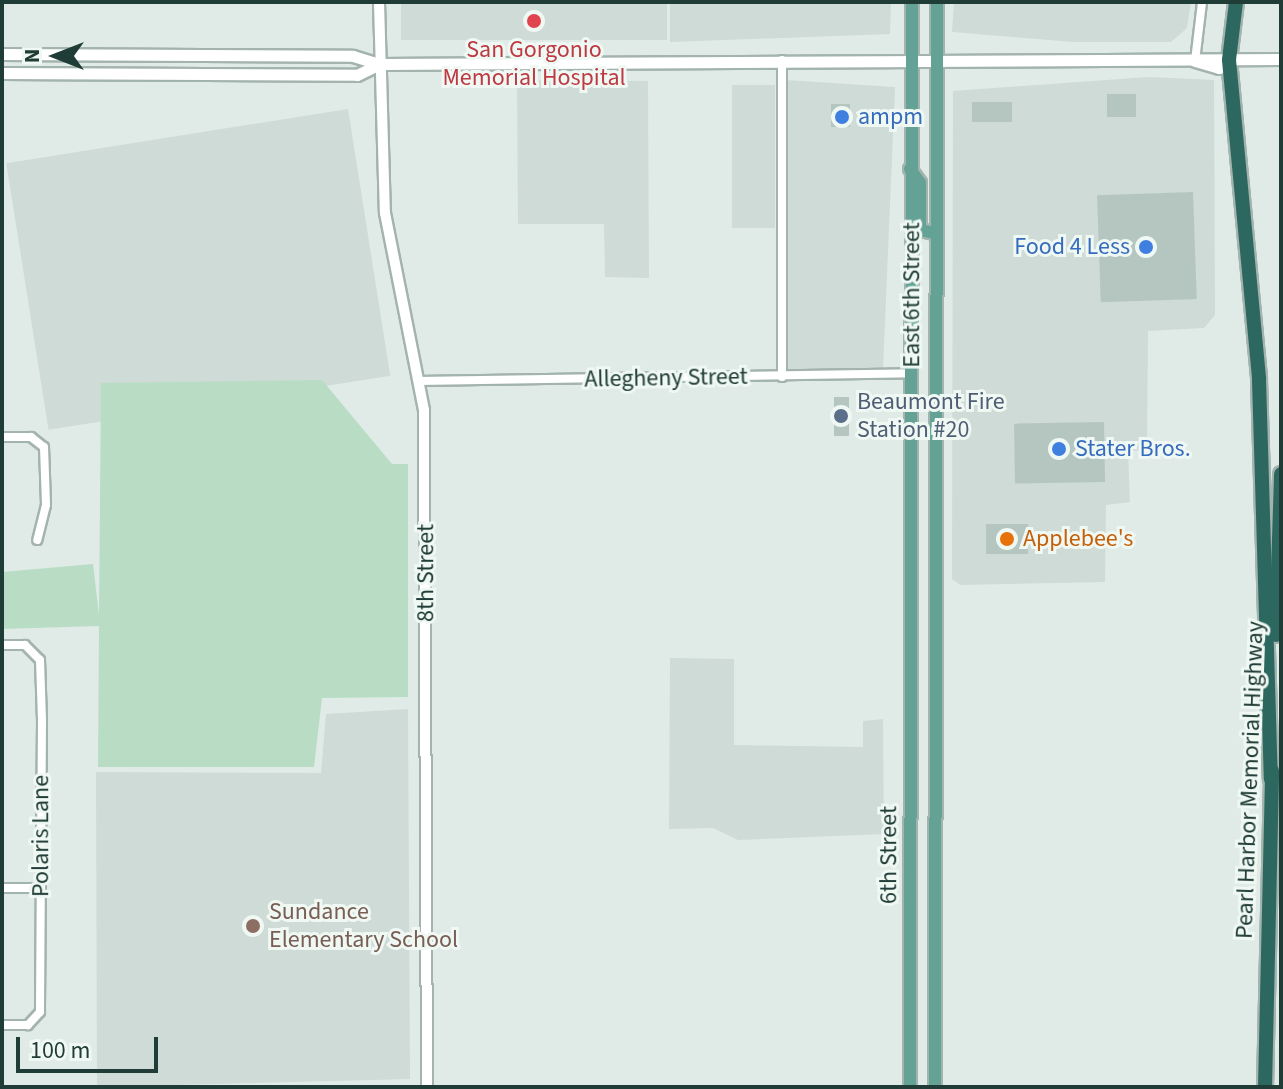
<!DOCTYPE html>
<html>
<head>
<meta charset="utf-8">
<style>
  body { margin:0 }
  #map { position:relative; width:1283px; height:1089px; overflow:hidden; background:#e0ebe7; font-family:"Source Sans 3",sans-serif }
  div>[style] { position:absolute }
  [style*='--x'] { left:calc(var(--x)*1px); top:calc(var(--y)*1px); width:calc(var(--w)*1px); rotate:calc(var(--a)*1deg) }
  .built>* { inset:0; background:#cedbd6; transform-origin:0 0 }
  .green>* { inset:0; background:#b8ddc4 }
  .building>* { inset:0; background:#b5c6c0; transform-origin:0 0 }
  .roads { filter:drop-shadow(2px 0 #a3b3ae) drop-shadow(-2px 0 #a3b3ae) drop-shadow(0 2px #a3b3ae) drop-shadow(0 -2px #a3b3ae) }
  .minor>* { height:8px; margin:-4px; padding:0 4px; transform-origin:4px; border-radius:4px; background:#fff }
  .tertiary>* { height:10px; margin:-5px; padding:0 5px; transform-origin:5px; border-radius:5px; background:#fff }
  .secondary>* { height:11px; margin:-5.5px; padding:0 5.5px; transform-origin:5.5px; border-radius:5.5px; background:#fff }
  .primary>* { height:12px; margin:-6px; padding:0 6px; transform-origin:6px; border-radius:6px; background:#63a295 }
  .motorway>* { height:14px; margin:-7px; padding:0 7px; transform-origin:7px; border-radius:7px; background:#2c685f }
  .dots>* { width:22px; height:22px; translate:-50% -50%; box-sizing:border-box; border:4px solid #f0f8f4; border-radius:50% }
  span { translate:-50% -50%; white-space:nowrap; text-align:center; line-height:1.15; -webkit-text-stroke:6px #f0f8f4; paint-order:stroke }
  .health-label { font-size:24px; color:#be3a42 }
  .shop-label { font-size:24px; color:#366cbe }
  .left { translate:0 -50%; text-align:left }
  .right { translate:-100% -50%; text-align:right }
  .street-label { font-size:24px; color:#203c36 }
  .service-label { font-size:24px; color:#4e5e75 }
  .food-label { font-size:24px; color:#c56008 }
  .education-label { font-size:24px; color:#785e54 }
  .frame { position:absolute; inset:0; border:4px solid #203c36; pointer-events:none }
  .north { position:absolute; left:16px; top:16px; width:80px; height:80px; -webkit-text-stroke:6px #f0f8f4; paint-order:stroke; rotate:270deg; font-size:22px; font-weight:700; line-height:32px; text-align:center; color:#203c36 }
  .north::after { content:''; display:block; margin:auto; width:28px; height:36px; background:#203c36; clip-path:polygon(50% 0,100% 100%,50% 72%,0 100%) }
  .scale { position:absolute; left:16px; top:1037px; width:142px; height:36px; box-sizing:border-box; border:4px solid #203c36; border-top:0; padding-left:10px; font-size:24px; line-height:28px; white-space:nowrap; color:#203c36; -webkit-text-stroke:6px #f0f8f4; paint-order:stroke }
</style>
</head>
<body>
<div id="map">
  <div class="built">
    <div style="left:401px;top:2px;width:266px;height:38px"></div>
    <div style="clip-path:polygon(670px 2px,891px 2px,890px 34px,670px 42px)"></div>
    <div style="clip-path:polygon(954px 2px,1191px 2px,1187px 28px,1171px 42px,1073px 42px,952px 32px)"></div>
    <div style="clip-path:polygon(1148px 77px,1214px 80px,1215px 315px,1204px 328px,1148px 331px,1147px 450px,1128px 451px,1130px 502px,1106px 505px,1105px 582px,960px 585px,952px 579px,953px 91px)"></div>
    <div style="clip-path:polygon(517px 80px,648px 81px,649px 278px,605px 277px,604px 224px,518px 224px)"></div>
    <div style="clip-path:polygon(785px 80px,895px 87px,883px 369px,788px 369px)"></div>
    <div style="left:732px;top:85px;width:43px;height:143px"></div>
    <div style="left:348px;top:109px;width:270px;height:346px;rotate:81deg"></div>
    <div style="clip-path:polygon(670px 658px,734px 659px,734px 745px,863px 747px,863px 721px,883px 719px,884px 834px,738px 840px,713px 828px,669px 829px)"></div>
    <div style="clip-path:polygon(408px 709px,410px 1079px,97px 1087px,96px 772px,321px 773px,326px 714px)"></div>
  </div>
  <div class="green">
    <div style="clip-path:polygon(322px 380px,392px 464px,408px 464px,408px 697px,322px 698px,314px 767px,98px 767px,99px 626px,2px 629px,2px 572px,93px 564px,99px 615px,101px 383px)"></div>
  </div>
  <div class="building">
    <div style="left:1107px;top:94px;width:29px;height:23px"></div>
    <div style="left:972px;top:102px;width:40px;height:20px"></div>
    <div style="left:831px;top:104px;width:19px;height:23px"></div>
    <div style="left:1193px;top:192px;width:107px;height:96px;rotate:88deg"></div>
    <div style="left:834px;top:397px;width:15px;height:39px"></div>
    <div style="left:1104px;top:422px;width:60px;height:90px;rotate:89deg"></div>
    <div style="left:986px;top:524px;width:42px;height:30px"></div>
  </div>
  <div class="roads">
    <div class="minor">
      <div style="--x:1195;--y:61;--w:59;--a:-83.2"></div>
      <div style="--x:782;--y:377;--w:317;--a:-90"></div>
      <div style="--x:422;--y:381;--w:488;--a:-0.9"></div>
      <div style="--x:2;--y:437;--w:29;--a:0"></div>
      <div style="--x:31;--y:437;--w:16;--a:38"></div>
      <div style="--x:44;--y:447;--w:58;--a:88"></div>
      <div style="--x:46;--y:505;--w:36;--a:104"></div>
      <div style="--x:2;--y:645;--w:23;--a:0"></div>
      <div style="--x:25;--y:645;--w:21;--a:45"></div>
      <div style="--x:40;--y:660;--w:61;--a:88.1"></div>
      <div style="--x:42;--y:721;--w:291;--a:90.4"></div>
      <div style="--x:40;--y:1012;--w:18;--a:133"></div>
      <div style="--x:28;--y:1025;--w:26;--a:180"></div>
      <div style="--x:2;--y:888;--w:39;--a:0"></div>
    </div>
    <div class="tertiary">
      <div style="--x:379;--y:2;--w:211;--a:88.4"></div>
      <div style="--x:385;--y:213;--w:201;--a:78.8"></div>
      <div style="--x:424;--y:410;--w:677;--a:89.75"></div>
    </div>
    <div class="secondary">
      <div style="--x:2;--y:54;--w:351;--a:0.3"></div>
      <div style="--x:353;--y:56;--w:28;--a:17"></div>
      <div style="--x:380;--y:64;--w:901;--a:-0.32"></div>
      <div style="--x:1195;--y:61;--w:25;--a:16"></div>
      <div style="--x:1219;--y:68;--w:13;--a:-39"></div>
      <div style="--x:2;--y:73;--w:355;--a:0.3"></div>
      <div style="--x:357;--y:75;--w:25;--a:-26"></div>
    </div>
    <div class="primary">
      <div style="--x:910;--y:169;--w:17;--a:54"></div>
      <div style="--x:920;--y:183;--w:47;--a:90"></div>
      <div style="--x:920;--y:230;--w:14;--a:12"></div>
      <div style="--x:910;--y:1087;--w:1085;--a:-89.89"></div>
      <div style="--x:935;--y:1087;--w:1085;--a:-89.89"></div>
    </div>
    <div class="motorway">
      <div style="--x:1236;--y:2;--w:58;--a:96.9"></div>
      <div style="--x:1229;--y:60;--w:321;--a:84.6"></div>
      <div style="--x:1259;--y:380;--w:399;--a:88.3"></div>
      <div style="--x:1276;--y:635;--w:161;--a:-88.2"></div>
      <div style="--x:1265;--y:1087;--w:316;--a:-88.7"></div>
    </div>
  </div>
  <div class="dots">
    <div style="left:534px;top:21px;background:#e0444e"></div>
    <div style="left:842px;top:117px;background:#3f7fe0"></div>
    <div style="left:1146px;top:247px;background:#3f7fe0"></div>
    <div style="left:841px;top:416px;background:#5c6f8a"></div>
    <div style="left:1059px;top:449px;background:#3f7fe0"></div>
    <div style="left:1007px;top:539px;background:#e8710a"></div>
    <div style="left:253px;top:926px;background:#8d6e63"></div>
  </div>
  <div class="health-label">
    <span style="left:534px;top:64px">San Gorgonio<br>Memorial Hospital</span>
  </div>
  <div class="shop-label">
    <span class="left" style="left:858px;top:117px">ampm</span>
    <span class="right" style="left:1130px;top:247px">Food 4 Less</span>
    <span class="left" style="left:1075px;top:449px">Stater Bros.</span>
  </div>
  <div class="street-label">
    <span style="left:912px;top:295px;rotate:-90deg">East 6th Street</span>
    <span style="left:666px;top:378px;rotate:-1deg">Allegheny Street</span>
    <span style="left:426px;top:573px;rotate:-90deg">8th Street</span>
    <span style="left:1250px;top:780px;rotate:-88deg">Pearl Harbor Memorial Highway</span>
    <span style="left:41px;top:836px;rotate:-90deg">Polaris Lane</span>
    <span style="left:889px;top:855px;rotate:-90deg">6th Street</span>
  </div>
  <div class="service-label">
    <span class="left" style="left:857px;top:416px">Beaumont Fire<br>Station #20</span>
  </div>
  <div class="food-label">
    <span class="left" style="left:1023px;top:539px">Applebee's</span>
  </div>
  <div class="education-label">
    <span class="left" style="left:269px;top:926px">Sundance<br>Elementary School</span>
  </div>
  <div class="frame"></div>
  <div class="north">N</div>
  <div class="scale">100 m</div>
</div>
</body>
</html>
